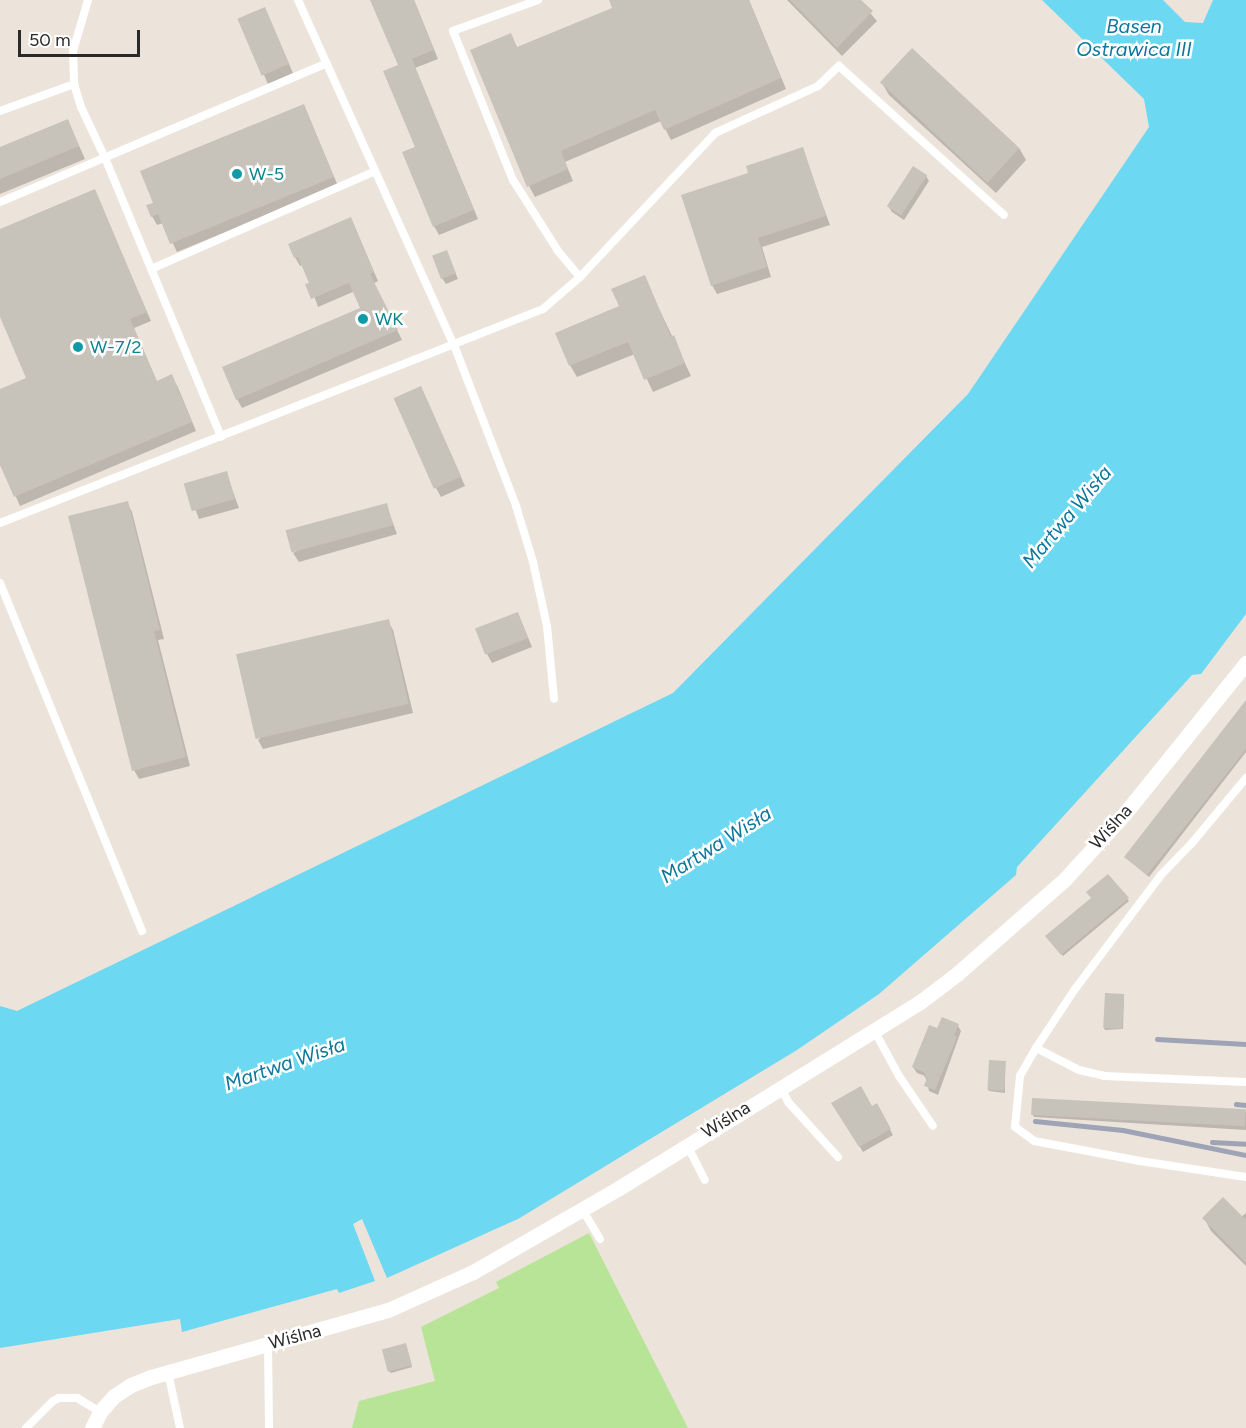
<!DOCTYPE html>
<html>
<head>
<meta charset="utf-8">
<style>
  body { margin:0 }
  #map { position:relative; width:1246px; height:1428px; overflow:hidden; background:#ece4db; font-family:Figtree,sans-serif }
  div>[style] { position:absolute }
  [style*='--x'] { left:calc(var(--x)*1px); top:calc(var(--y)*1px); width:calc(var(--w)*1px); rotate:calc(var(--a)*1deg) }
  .green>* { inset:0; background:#b7e496 }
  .water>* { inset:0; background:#6cd8f1 }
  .shadow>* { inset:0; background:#0003 }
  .building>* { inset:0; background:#c7c2ba; transform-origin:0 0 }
  .lane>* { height:8px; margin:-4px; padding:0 4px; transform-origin:4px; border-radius:4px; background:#fff }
  .street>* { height:15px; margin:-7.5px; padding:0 7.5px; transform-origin:7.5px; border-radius:7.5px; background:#fff }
  .rail>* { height:4.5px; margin:-2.25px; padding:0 2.25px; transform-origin:2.25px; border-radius:2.25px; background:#9ea3b5 }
  .dots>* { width:16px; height:16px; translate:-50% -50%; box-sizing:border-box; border:3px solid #fff; border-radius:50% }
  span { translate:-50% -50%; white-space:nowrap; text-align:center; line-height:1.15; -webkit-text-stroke:5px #fff; paint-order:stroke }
  .culture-label { font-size:18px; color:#0d838f }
  .left { translate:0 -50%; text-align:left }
  .street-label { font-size:18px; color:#2a2a2a }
  .water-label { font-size:20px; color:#0b779d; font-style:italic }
  .scale { position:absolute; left:18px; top:30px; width:122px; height:27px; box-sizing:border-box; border:3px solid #2a2a2a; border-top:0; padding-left:8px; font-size:18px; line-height:21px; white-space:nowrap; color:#2a2a2a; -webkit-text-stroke:4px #fff; paint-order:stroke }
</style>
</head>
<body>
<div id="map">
  <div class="green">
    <div style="clip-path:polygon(589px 1233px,688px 1428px,352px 1428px,359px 1401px,435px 1381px,421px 1327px,499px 1288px,496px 1282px)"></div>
  </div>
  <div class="water">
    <div style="clip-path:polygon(1042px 0,1163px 0,1185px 22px,1203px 23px,1213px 0,1246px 0,1246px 614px,1201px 674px,1192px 675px,1017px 867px,1016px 875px,879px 994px,797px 1050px,518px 1219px,387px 1278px,362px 1219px,353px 1224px,375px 1281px,339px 1293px,337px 1289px,182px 1332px,180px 1319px,0 1348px,0 1006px,17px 1011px,673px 693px,968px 394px,1149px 127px,1144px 99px)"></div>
  </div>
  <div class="shadow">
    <div style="clip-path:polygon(372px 0,414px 0,438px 59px,415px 68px,478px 219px,439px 235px,434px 226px,400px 66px)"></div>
    <div style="clip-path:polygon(611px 0,749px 0,786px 89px,671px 140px,661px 121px,565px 162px,573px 181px,535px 197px,529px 186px,510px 35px,518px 49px,614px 8px)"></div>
    <div style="clip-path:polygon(787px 0,859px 0,877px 21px,842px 56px)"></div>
    <div style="clip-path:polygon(269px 18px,293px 73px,268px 84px,240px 20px)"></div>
    <div style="clip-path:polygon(882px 83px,1019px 148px,1026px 160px,996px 193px,889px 95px)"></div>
    <div style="clip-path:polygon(304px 106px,338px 186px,177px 252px,163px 223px,157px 225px,152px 216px,155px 203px)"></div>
    <div style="clip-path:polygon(68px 121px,85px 159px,0 194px,0 149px)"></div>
    <div style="clip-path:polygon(802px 149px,830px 225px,762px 247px,771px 277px,717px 294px,712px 285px,750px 174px)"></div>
    <div style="clip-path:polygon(926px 176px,929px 181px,904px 220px,892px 212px,888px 206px)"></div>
    <div style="clip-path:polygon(94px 191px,151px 321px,134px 328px,157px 382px,177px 385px,196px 431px,20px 506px,0 461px,0 390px,28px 379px,0 313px,0 231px)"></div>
    <div style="clip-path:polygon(355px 228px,378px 281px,374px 283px,402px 340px,242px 408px,237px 399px,362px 308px,355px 291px,318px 307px,303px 265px,300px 266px,295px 257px)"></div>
    <div style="clip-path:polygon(449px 258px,458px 279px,446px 284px,442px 278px)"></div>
    <div style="clip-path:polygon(644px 277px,691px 376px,653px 392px,635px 354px,577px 377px,570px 365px)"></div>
    <div style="clip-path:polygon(421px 388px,465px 486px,441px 497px,436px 488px)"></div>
    <div style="clip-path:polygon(226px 473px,239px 508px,199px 519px,186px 484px)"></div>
    <div style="clip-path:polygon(127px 503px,132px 512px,164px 639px,158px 640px,190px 766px,139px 779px,134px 770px)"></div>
    <div style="clip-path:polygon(386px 504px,397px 534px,299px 562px,293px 553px)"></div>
    <div style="clip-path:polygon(388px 621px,393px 630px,413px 713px,263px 749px,258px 740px)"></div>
    <div style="clip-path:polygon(522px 623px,532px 647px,492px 663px,487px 654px)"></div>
    <div style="clip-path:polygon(1246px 704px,1246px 752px,1149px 877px,1125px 857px)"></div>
    <div style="clip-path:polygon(1127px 899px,1129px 901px,1063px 956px,1049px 939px)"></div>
    <div style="clip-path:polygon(1124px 996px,1123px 1029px,1105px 1030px,1104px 1028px)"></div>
    <div style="clip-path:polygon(958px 1026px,961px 1031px,938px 1095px,929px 1091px,925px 1076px,917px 1073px,913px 1067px,938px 1030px)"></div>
    <div style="clip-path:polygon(1005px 1063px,1005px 1093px,989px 1091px,988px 1089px)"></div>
    <div style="clip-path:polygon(833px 1103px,872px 1108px,876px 1105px,893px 1135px,863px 1152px)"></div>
    <div style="clip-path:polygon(1246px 1112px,1246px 1130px,1034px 1117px,1033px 1115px)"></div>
    <div style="clip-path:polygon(1246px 1213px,1246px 1266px,1211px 1231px,1204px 1218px,1241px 1217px)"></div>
    <div style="clip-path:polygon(406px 1347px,412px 1367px,391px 1373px,389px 1371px)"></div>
  </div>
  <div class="building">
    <div style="clip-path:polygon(370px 0,414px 0,434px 50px,412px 59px,474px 210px,433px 227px,402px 152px,415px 147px,383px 71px,398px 65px)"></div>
    <div style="clip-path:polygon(609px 0,749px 0,781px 78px,664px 130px,655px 110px,561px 151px,568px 169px,527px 187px,470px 50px,511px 33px,517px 47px,612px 8px)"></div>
    <div style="clip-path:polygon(790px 0,861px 0,873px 11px,837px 48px)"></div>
    <div style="left:265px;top:7px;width:62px;height:30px;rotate:67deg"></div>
    <div style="left:912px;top:48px;width:147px;height:47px;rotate:43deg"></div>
    <div style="clip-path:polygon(304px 104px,334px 177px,170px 244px,158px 214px,151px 217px,146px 205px,153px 203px,140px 171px)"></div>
    <div style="clip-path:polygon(68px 119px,79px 146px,0 179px,0 147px)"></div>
    <div style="clip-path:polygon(803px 147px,826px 216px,758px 238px,767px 267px,711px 286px,681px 195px,748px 173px,746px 166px)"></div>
    <div style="left:913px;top:166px;width:17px;height:48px;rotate:33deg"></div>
    <div style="clip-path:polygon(95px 189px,147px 312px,130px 319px,157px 381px,172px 374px,192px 422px,14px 497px,0 465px,0 389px,26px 378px,0 317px,0 229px)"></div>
    <div style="clip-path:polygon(351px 217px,374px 272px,370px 274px,398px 330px,236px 400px,222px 367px,360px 308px,349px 283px,311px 299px,305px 284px,309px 283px,298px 257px,294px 258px,288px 244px)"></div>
    <div style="left:447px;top:250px;width:25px;height:16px;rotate:69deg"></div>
    <div style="clip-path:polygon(645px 275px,671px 337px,674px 335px,685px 363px,644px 380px,628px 342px,569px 366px,555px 333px,619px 306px,611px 289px)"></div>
    <div style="left:421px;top:386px;width:99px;height:30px;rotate:66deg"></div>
    <div style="left:227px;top:471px;width:29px;height:45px;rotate:74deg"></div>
    <div style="clip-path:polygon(128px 501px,160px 630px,154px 631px,186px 757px,132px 771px,68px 516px)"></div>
    <div style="left:387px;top:503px;width:23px;height:105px;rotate:75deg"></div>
    <div style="left:518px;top:612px;width:28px;height:46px;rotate:69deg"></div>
    <div style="left:389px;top:619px;width:87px;height:157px;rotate:77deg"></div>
    <div style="clip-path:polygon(1246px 700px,1246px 749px,1147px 875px,1124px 857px)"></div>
    <div style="clip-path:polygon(1108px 874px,1129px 898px,1061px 955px,1045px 936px,1091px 898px,1086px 892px)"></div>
    <div style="left:1105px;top:993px;width:19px;height:35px;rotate:3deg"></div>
    <div style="clip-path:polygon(942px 1017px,959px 1024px,954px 1035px,957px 1037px,935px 1090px,924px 1086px,927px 1078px,924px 1077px,925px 1073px,912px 1067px,929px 1025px,937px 1028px)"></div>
    <div style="left:989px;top:1060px;width:17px;height:30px;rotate:3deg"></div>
    <div style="clip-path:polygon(861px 1086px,872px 1106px,877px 1103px,891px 1129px,859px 1147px,831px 1103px)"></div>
    <div style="left:1032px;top:1098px;width:214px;height:17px;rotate:3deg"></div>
    <div style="clip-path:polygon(1223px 1197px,1246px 1220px,1246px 1263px,1202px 1218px)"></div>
    <div style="left:406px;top:1343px;width:23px;height:25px;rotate:75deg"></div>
  </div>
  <div class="lane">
    <div style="--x:88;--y:0;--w:53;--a:106.4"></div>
    <div style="--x:73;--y:51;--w:33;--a:88"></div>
    <div style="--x:74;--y:84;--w:24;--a:73"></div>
    <div style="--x:81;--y:107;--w:56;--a:64.8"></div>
    <div style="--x:105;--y:158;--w:302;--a:67.4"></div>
    <div style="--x:298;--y:0;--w:379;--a:65.7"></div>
    <div style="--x:454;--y:345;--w:173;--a:68.9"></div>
    <div style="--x:516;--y:506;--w:59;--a:73.1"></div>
    <div style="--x:533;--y:562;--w:66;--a:77.7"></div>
    <div style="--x:547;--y:626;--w:73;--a:84.5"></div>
    <div style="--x:538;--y:0;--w:90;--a:160"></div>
    <div style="--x:453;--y:31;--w:161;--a:68.1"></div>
    <div style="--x:513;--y:180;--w:84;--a:57.6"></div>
    <div style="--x:558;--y:251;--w:34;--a:50"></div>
    <div style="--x:0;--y:111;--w:79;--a:-20"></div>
    <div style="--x:0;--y:202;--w:355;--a:-23"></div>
    <div style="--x:151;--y:269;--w:244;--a:-23.6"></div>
    <div style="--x:0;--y:523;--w:584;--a:-21.51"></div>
    <div style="--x:543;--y:309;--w:49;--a:-40.9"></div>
    <div style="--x:580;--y:277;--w:197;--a:-46.8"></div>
    <div style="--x:715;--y:133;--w:113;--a:-24.5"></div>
    <div style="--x:818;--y:86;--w:29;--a:-44"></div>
    <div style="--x:839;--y:66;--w:222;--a:42.1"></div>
    <div style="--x:0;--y:583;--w:376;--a:67.8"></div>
    <div style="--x:1246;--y:778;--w:85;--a:129.7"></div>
    <div style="--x:1192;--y:843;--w:45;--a:134.1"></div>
    <div style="--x:1161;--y:875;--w:143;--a:127"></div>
    <div style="--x:1075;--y:989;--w:71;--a:123.5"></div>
    <div style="--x:1036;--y:1048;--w:48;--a:27.1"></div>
    <div style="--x:1079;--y:1070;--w:26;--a:13"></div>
    <div style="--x:1104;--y:1076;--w:142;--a:2.4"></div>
    <div style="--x:874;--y:1030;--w:52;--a:61.5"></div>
    <div style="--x:899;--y:1076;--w:60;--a:55.8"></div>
    <div style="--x:1036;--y:1048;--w:32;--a:120"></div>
    <div style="--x:1020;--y:1076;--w:51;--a:95.6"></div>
    <div style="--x:1015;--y:1127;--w:24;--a:36"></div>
    <div style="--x:1034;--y:1141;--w:108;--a:10.7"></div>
    <div style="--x:1140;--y:1161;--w:107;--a:8.6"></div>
    <div style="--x:780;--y:1087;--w:18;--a:61"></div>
    <div style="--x:789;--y:1103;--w:73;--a:47.8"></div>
    <div style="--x:687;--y:1145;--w:39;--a:63"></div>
    <div style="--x:582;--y:1209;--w:35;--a:59"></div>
    <div style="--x:268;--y:1344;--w:84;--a:89.3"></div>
    <div style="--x:168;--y:1372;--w:57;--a:77.9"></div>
    <div style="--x:26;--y:1428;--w:38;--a:-45"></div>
    <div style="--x:53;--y:1401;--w:7;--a:-27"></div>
    <div style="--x:59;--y:1398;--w:18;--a:0"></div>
    <div style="--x:77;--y:1398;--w:27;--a:31"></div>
  </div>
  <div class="street">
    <div style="--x:92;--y:1428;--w:18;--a:-63"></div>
    <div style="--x:100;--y:1412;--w:21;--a:-49"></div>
    <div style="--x:114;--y:1396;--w:20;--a:-33"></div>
    <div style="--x:131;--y:1385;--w:22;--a:-22"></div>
    <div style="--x:151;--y:1377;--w:246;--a:-15.8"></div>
    <div style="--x:388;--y:1310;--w:93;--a:-24.1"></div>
    <div style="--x:473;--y:1272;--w:168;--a:-29.9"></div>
    <div style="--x:619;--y:1188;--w:354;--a:-31.7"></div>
    <div style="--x:920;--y:1002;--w:48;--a:-37.3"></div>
    <div style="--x:958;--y:973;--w:142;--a:-41.3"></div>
    <div style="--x:1065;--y:879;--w:89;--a:-47.7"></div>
    <div style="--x:1125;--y:813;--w:193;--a:-51.1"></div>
  </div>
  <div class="rail">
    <div style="--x:1157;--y:1039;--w:89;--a:3.2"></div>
    <div style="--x:1236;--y:1104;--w:10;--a:6"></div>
    <div style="--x:1035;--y:1121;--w:88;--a:5.8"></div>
    <div style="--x:1123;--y:1130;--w:126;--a:11.5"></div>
    <div style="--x:1212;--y:1142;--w:34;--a:3"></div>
  </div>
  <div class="dots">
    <div style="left:237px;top:174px;background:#0f9aa8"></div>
    <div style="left:363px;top:319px;background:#0f9aa8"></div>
    <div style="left:78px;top:347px;background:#0f9aa8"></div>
  </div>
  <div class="culture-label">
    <span class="left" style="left:249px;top:174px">W-5</span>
    <span class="left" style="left:375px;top:319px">WK</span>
    <span class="left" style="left:90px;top:347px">W-7/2</span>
  </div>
  <div class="street-label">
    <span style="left:1111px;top:827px;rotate:-48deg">Wiślna</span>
    <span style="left:726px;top:1120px;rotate:-32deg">Wiślna</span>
    <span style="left:295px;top:1337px;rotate:-15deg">Wiślna</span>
  </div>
  <div class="water-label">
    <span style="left:1134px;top:38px">Basen<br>Ostrawica III</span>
    <span style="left:1067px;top:517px;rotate:-50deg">Martwa Wisła</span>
    <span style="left:716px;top:845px;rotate:-32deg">Martwa Wisła</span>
    <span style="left:285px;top:1064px;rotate:-19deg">Martwa Wisła</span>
  </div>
  <div class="scale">50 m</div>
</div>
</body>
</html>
